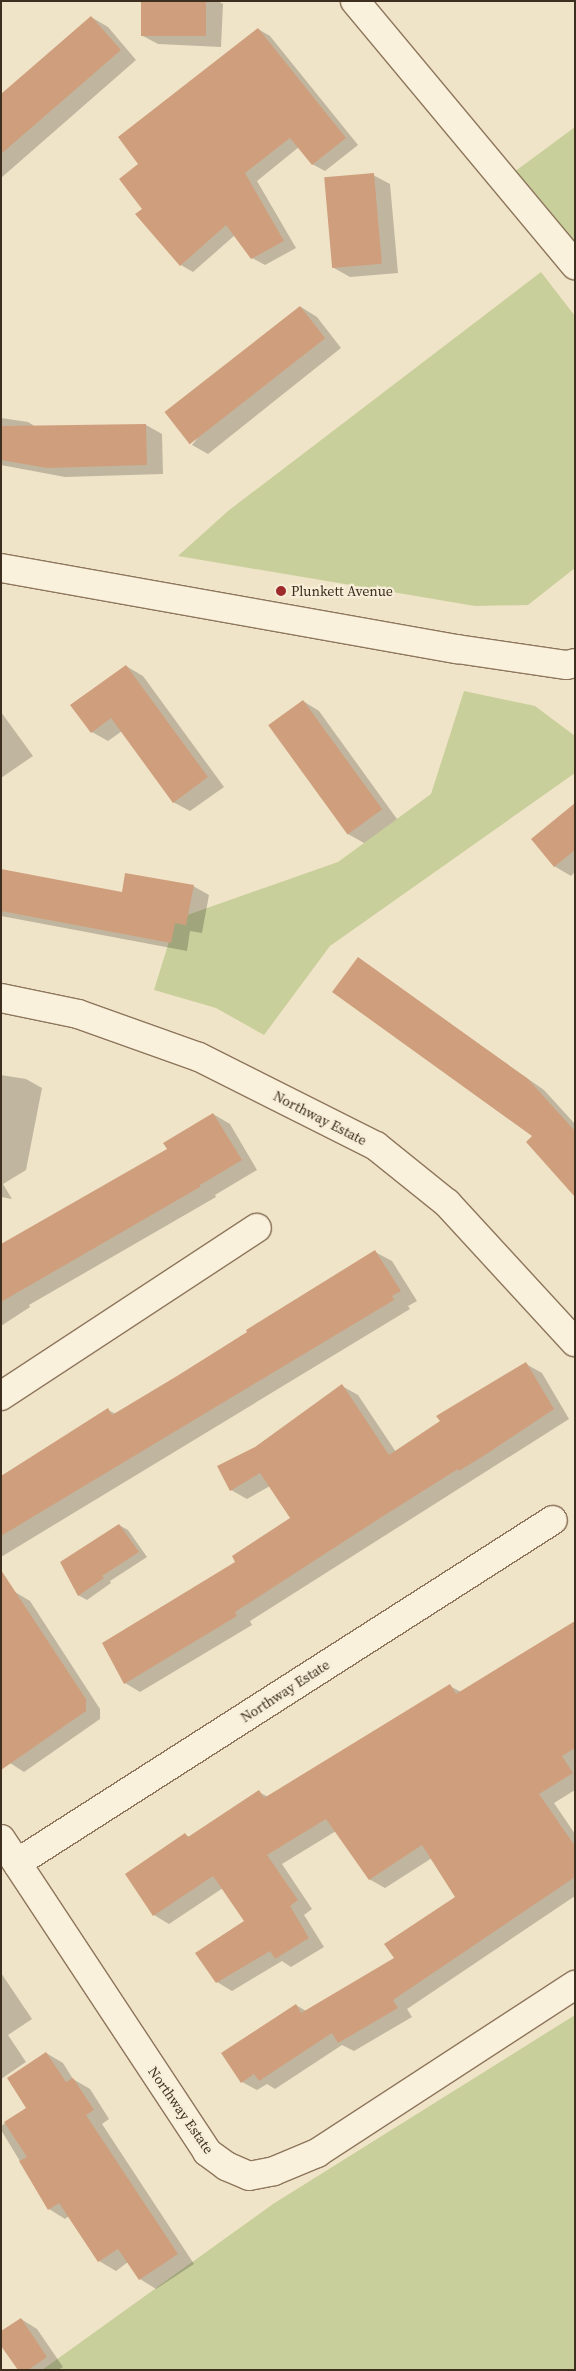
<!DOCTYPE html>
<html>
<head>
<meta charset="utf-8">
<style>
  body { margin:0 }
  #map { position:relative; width:576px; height:2371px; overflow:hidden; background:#f0e4c8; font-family:"Source Serif 4",serif }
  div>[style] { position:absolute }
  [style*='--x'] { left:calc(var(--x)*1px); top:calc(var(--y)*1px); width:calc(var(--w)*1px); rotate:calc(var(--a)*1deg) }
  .green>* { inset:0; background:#c9cf9b }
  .shadow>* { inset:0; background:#0003 }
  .building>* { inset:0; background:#cf9f7d; transform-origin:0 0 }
  .roads { filter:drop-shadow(1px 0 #8d765c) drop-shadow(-1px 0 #8d765c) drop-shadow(0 1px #8d765c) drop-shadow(0 -1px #8d765c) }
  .minor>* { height:28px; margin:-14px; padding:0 14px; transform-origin:14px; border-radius:14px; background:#faf1dc }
  .dots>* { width:14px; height:14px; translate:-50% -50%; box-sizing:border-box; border:2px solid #f7eed8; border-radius:50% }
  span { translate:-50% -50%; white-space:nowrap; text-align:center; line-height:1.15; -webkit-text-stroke:4.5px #f7eed8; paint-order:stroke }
  .poi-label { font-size:14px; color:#3d2e20 }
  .left { translate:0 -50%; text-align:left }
  .street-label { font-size:14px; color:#3d2e20 }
  .frame { position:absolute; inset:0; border:2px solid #3d2e20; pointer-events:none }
</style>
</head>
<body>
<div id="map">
  <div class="green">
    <div style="clip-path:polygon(575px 127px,575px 261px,506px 178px)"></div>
    <div style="clip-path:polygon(541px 272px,575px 316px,575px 568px,528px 605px,475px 606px,178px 556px,228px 511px)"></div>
    <div style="clip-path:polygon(464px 691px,535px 706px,575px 736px,575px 773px,330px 946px,264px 1035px,216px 1008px,154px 990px,176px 919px,338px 862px,431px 794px)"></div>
    <div style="clip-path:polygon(575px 2015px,575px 2370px,42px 2370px,273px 2204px)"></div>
  </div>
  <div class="shadow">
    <div style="clip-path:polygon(143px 1px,218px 1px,223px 4px,221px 47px,158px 44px,141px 35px)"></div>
    <div style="clip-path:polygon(91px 17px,108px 27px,136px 60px,1px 178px,1px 96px)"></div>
    <div style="clip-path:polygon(258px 29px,270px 36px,358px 145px,325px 171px,312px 164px,299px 147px,257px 181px,296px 248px,265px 265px,252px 258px,235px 235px,193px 272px,181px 265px,137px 215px,144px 209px,139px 164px)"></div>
    <div style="clip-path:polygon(373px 175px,390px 184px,398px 273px,350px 277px,334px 268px)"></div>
    <div style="clip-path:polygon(301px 307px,317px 317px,341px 348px,208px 454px,192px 445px)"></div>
    <div style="clip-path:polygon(1px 418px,28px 422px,36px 427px,146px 425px,162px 434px,163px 474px,65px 477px,1px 465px)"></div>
    <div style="clip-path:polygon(126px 666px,143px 676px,224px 787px,190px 811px,173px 802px,122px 731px,108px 741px,92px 732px)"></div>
    <div style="clip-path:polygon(303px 701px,319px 711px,397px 819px,364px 843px,348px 834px,269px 725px)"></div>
    <div style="clip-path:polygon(1px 712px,33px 756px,1px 778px)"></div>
    <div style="clip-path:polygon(575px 805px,575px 872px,571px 876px,554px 866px)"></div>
    <div style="clip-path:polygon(1px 870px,123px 893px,193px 886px,209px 895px,202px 933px,190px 931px,187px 951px,1px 916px)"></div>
    <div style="clip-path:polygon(358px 959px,544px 1090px,575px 1124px,575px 1196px,534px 1136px)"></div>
    <div style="clip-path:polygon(1px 1075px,26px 1079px,42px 1088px,26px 1170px,3px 1184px,12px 1199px,1px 1197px)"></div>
    <div style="clip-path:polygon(213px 1114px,230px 1124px,257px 1170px,215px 1195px,216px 1197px,29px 1305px,30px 1307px,1px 1326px,1px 1250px,168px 1150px)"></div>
    <div style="clip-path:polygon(375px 1252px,392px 1261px,417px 1301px,408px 1306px,410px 1309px,1px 1557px,1px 1477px,108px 1410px,116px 1414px,249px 1333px)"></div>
    <div style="clip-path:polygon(526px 1364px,542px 1373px,569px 1419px,250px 1621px,252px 1625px,140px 1692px,125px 1683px,237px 1562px,292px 1519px,270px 1486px,247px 1499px,231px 1490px,255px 1448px,342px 1386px,358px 1395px,396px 1452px)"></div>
    <div style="clip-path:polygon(119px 1525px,128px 1530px,147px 1557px,110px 1581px,111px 1583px,87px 1600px,78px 1595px)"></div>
    <div style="clip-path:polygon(15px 1592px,30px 1601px,100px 1709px,100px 1719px,24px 1772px,10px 1763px)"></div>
    <div style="clip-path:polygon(450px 1686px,461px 1692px,575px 1721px,575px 1790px,554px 1803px,575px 1834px,575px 1896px,407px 2009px,412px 2017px,354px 2051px,342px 2045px,275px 2089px,267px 2084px,257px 2090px,242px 2082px,296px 2005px,306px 2011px,396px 1958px,456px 1897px,432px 1858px,385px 1888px,369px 1879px,336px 1831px,282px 1864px,312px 1909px,304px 1915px,324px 1947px,291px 1967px,282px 1961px,232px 1991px,217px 1982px,245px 1921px,223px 1888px,169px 1924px,154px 1915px,127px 1874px,185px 1835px,190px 1837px,259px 1792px,268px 1797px)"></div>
    <div style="clip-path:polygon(1px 1973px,32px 2019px,8px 2035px,26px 2062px,1px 2079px)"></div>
    <div style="clip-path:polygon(46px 2053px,63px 2063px,73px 2079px,90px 2089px,109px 2119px,102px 2124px,194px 2264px,156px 2289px,140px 2279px,128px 2262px,116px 2271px,99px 2261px,69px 2216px,65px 2219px,49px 2209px,1px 2130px,1px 2126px,28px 2108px)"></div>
    <div style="clip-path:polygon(21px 2319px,37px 2329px,63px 2367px,58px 2370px,19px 2370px)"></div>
  </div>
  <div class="building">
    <div style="left:141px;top:1px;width:65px;height:35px"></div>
    <div style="clip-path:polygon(91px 16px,121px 50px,1px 154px,1px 94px)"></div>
    <div style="clip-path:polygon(258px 28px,346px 138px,312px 165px,290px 138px,245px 173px,284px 241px,251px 259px,226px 225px,180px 266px,135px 214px,142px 209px,119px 179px,138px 164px,118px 137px)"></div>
    <div style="left:374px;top:173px;width:91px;height:50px;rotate:85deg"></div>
    <div style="left:300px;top:306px;width:41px;height:172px;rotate:52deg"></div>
    <div style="clip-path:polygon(146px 424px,147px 465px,47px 468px,1px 460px,1px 426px)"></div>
    <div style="clip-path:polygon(126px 665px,208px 777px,173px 803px,111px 718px,91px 733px,70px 705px)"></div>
    <div style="left:303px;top:700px;width:135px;height:43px;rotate:54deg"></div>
    <div style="clip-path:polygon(575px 803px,575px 850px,554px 867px,531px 839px)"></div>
    <div style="clip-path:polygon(1px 869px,122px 892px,125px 873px,194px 885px,186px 925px,175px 923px,171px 943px,1px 911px)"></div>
    <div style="clip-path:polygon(358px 957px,528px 1079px,575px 1131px,575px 1197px,526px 1142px,532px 1136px,332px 992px)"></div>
    <div style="clip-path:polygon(213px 1113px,242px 1160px,200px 1185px,200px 1187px,1px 1302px,1px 1244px,167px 1149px,163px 1143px)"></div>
    <div style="clip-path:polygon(375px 1250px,401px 1291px,392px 1296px,394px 1300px,1px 1536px,1px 1476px,108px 1408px,112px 1415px,177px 1376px,247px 1332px,246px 1330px)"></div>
    <div style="clip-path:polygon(526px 1362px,554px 1409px,488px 1453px,459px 1471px,458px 1469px,388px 1513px,235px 1612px,237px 1616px,124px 1684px,102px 1643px,235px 1562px,232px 1556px,290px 1518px,260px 1473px,230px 1491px,217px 1466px,255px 1447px,342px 1384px,389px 1455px,440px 1421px,436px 1416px)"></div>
    <div style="clip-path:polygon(119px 1524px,139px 1552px,102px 1576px,104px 1578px,78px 1596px,60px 1562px)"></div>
    <div style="clip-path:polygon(1px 1570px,86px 1699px,86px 1711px,1px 1770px)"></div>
    <div style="clip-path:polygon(575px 1621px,575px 1748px,562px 1756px,573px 1773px,539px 1794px,575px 1846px,575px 1877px,393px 2000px,398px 2008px,338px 2043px,332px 2033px,259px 2081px,254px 2074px,241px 2083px,221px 2053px,296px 2004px,301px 2013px,394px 1958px,384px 1944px,455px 1897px,422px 1845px,369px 1880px,326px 1819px,267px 1855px,298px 1900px,290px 1906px,309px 1938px,275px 1959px,270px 1951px,216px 1983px,195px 1953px,244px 1921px,213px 1876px,153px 1916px,125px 1874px,185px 1833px,188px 1837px,259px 1790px,264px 1798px,450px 1684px,456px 1694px)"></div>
    <div style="clip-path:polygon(46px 2052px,66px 2082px,73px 2078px,94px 2110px,86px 2115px,178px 2254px,139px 2280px,118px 2249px,98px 2262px,59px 2203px,48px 2210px,19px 2161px,27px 2157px,4px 2122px,26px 2108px,7px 2078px)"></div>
    <div style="clip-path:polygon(21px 2318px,47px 2357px,28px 2370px,18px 2370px,1px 2346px,1px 2331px)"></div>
  </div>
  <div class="roads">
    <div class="minor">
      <div style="--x:355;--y:1;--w:344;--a:50.2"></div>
      <div style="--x:1;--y:568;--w:463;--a:10.1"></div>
      <div style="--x:457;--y:649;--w:111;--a:8.3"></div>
      <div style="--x:567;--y:665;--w:8;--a:-14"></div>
      <div style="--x:1;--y:998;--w:79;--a:11.7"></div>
      <div style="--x:78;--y:1014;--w:128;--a:19.6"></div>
      <div style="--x:199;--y:1057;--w:198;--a:26.7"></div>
      <div style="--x:376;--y:1146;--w:91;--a:38.8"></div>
      <div style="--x:447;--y:1203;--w:189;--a:47.4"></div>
      <div style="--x:1;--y:1396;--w:306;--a:-33.3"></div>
      <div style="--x:1;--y:1839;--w:375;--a:56.6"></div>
      <div style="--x:207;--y:2152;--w:24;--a:36"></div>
      <div style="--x:226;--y:2166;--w:25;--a:23"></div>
      <div style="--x:249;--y:2176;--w:25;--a:-11"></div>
      <div style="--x:274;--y:2171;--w:47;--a:-22.7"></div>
      <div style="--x:317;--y:2153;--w:308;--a:-33.1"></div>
      <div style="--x:17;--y:1863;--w:636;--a:-32.62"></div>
    </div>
  </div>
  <div class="dots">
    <div style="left:281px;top:591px;background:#9e2a2b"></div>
  </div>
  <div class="poi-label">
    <span class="left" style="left:291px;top:591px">Plunkett Avenue</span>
  </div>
  <div class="street-label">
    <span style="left:320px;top:1118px;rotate:27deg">Northway Estate</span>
    <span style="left:285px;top:1691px;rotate:-33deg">Northway Estate</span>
    <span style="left:181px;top:2110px;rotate:55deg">Northway Estate</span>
  </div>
  <div class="frame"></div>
</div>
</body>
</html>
